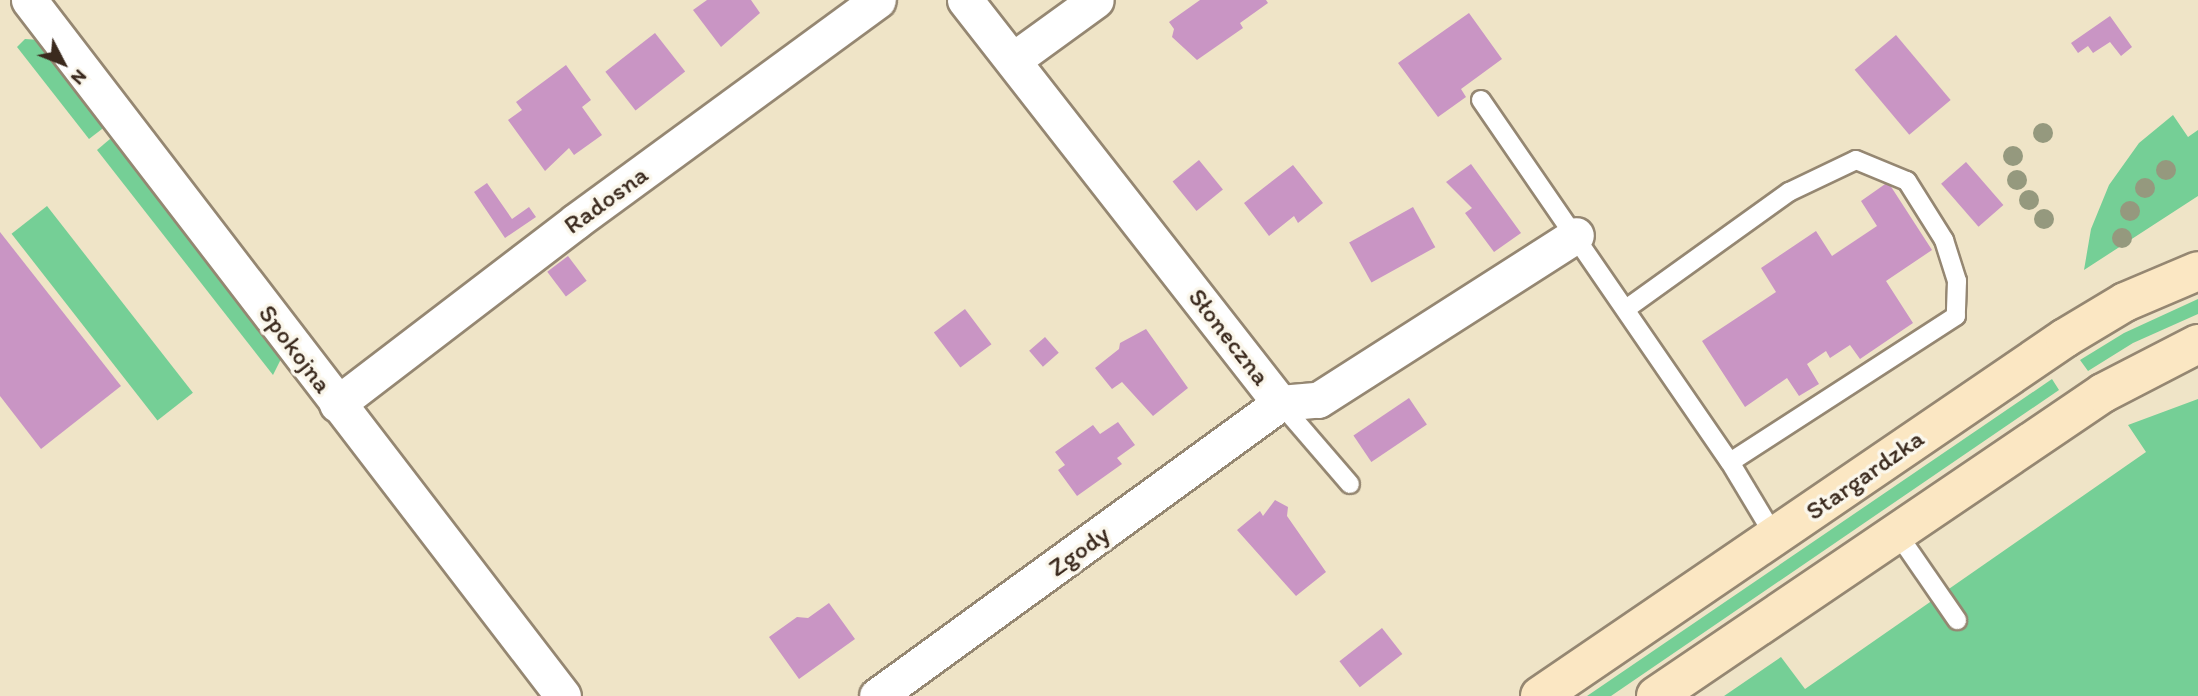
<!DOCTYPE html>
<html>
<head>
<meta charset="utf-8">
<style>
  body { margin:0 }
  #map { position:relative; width:2198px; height:696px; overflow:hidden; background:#efe4c7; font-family:Itim,sans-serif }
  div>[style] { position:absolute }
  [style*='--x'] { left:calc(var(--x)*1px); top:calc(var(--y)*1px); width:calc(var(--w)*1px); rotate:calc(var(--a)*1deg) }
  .green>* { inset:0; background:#75cf96; transform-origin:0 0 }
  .building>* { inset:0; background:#c995c4; transform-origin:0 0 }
  .roads { filter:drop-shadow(2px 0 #958772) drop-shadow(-2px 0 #958772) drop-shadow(0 2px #958772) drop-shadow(0 -2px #958772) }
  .service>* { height:18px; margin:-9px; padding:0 9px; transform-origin:9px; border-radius:9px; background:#fff }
  .minor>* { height:35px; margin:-17.5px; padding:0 17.5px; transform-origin:17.5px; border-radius:17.5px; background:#fff }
  .secondary>* { height:38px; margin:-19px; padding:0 19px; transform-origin:19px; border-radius:19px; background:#fbe7c3 }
  .trees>* { width:20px; height:20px; margin:-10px; border-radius:50%; background:#95997e }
  span { translate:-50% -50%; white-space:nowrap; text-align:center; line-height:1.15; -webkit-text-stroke:7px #fbf7ec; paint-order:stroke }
  .street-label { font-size:26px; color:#3b2a1e }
  .north { position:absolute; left:28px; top:28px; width:70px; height:70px; -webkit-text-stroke:5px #fbf7ec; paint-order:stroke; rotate:132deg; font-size:19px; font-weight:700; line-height:28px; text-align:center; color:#3b2a1e }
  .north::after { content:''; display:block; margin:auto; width:24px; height:32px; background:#3b2a1e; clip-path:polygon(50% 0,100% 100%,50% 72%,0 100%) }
</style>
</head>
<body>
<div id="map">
  <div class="green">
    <div style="clip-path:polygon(25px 39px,40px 40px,101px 117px,102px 129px,89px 139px,17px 47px)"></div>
    <div style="clip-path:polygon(2173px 115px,2188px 137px,2198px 130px,2198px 196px,2084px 270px,2091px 229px,2109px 185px,2139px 143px)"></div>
    <div style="clip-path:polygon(110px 139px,120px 142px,283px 355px,273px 375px,97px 150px)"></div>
    <div style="left:47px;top:206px;width:237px;height:45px;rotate:52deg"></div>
    <div style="clip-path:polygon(2198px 299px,2198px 314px,2133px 343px,2088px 371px,2080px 360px,2124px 333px)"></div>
    <div style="clip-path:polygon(2052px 379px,2059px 390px,1630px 683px,1611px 696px,1587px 696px)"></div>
    <div style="clip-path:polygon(2198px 399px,2198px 696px,1724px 696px,1781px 657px,1805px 689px,2146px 452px,2128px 425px)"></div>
  </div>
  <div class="building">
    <div style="clip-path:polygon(707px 0,751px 0,760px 13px,721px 47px,693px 10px)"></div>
    <div style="clip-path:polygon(1200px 0,1266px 0,1268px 3px,1240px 23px,1243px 28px,1197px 60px,1172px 37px,1174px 29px,1169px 22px)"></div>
    <div style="clip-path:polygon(1469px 13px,1502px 59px,1461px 89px,1466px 97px,1438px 117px,1398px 63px)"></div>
    <div style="clip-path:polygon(2110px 16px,2132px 47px,2121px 56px,2110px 42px,2093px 53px,2088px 46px,2078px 53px,2071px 43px)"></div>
    <div style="left:655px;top:33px;width:49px;height:63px;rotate:52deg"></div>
    <div style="left:1896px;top:35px;width:85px;height:54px;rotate:50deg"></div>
    <div style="clip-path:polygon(566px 65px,591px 100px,582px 107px,602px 135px,574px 155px,569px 148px,545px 171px,508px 120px,522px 110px,516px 102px)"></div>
    <div style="left:1199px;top:160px;width:38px;height:34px;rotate:51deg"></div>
    <div style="left:1966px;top:162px;width:57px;height:33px;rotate:49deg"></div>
    <div style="clip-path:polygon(1471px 164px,1521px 233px,1494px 252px,1465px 213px,1472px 208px,1446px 182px)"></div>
    <div style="clip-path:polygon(1293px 165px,1323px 203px,1298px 223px,1294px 216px,1269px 236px,1244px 203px)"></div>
    <div style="clip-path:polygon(1888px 182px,1932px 250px,1886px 281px,1913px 323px,1860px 359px,1850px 345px,1830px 358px,1826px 351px,1807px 364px,1819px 384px,1799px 396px,1787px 378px,1745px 407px,1702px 341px,1776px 292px,1761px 268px,1816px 231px,1832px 256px,1877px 226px,1861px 201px)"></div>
    <div style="clip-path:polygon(487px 183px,512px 219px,529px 207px,536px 217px,505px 238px,474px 192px)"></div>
    <div style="left:1413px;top:207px;width:46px;height:73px;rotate:61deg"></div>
    <div style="clip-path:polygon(0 232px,121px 386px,41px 449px,0 396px)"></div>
    <div style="left:568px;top:256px;width:31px;height:26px;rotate:53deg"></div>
    <div style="left:965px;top:309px;width:44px;height:39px;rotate:53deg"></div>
    <div style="clip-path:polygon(1146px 329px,1188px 388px,1153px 416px,1122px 382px,1112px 389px,1095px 368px,1119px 349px,1120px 343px)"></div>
    <div style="left:1045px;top:337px;width:21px;height:21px;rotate:49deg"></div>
    <div style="left:1409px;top:398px;width:32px;height:67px;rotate:56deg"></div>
    <div style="clip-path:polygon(1118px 422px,1135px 445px,1117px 458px,1122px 464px,1077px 496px,1058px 470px,1065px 465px,1055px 452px,1093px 425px,1100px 434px)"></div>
    <div style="clip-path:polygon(1275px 500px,1288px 507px,1287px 516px,1326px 572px,1296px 596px,1237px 530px,1260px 511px,1263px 516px)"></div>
    <div style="clip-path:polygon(829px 603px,855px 639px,799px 679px,769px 637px,797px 617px,808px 618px)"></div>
    <div style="left:1382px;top:628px;width:33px;height:54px;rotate:52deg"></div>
  </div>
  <div class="roads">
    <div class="service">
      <div style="--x:1481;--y:100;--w:439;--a:55.5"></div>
      <div style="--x:1730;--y:462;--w:87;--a:59"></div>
      <div style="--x:1626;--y:309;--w:201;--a:-35.7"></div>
      <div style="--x:1789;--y:192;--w:74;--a:-25.5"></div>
      <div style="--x:1856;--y:160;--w:55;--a:22.4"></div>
      <div style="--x:1907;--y:181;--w:70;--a:57.9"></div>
      <div style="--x:1944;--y:240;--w:43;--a:72.4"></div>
      <div style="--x:1957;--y:281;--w:35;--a:92"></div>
      <div style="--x:1956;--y:316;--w:269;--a:147.1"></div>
      <div style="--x:1280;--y:403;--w:107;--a:49.2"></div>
      <div style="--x:1897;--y:533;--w:106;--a:55.4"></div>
    </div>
    <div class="minor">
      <div style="--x:29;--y:0;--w:877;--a:52.5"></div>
      <div style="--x:965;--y:0;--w:512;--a:51.99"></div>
      <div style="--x:1013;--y:60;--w:102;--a:-35.9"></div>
      <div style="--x:1280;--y:403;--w:38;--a:-5"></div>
      <div style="--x:1318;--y:400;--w:306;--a:-32.6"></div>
      <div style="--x:337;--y:404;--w:301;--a:-37.4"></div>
      <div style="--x:576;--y:221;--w:374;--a:-36.2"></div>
      <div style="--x:877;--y:696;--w:498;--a:-36"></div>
    </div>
    <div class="secondary">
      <div style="--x:1540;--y:696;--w:635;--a:-34.29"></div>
      <div style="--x:2065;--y:338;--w:70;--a:-31"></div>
      <div style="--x:2125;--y:302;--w:79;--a:-23"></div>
      <div style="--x:1656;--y:696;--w:540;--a:-34.13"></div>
      <div style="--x:2103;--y:393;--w:107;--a:-27.3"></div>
    </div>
  </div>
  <div class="trees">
    <div style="left:2043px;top:133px"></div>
    <div style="left:2013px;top:156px"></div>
    <div style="left:2166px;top:170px"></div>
    <div style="left:2017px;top:180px"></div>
    <div style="left:2145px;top:188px"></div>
    <div style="left:2029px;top:200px"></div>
    <div style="left:2130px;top:211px"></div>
    <div style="left:2044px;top:219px"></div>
    <div style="left:2122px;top:238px"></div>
  </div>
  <div class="street-label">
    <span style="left:606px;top:200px;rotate:-36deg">Radosna</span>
    <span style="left:1229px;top:337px;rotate:52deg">Słoneczna</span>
    <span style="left:295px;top:349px;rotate:53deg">Spokojna</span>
    <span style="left:1865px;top:475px;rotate:-35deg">Stargardzka</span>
    <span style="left:1079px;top:551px;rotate:-36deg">Zgody</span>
  </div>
  <div class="north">N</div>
</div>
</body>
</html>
